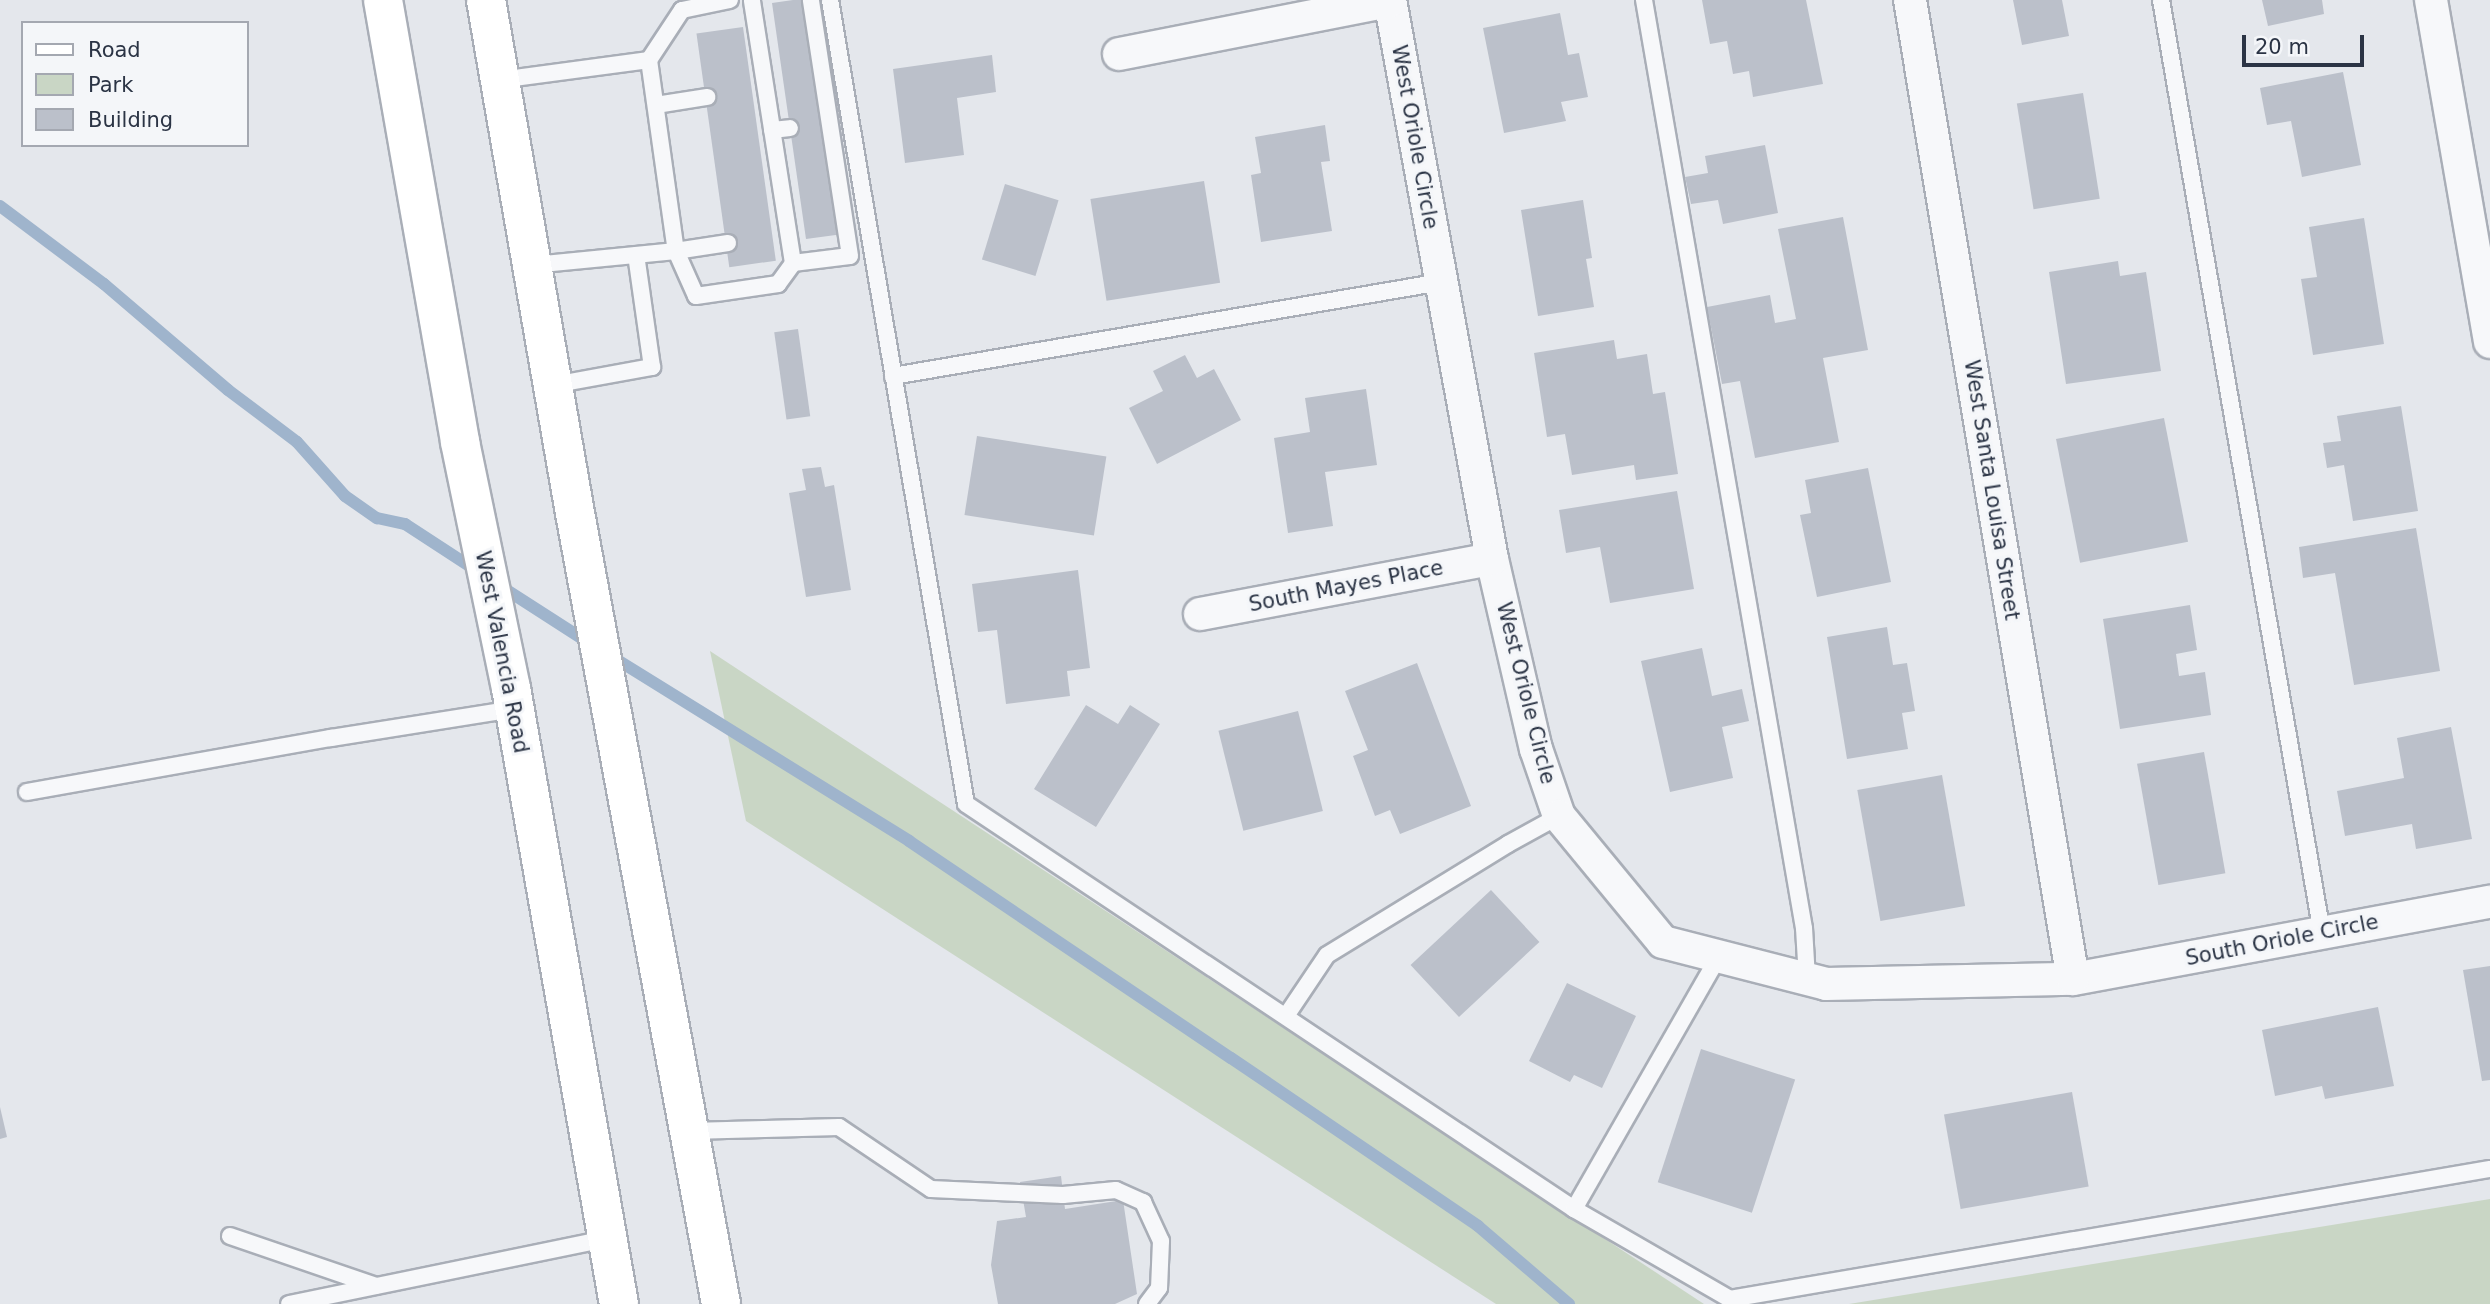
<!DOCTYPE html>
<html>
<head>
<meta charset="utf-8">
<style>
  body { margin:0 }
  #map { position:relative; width:2490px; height:1304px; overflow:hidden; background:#e4e7ec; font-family:"DejaVu Sans",sans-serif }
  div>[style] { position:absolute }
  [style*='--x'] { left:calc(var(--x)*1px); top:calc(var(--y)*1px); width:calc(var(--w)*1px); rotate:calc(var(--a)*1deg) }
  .green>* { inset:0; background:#c9d6c5 }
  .stream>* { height:12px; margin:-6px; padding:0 6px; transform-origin:6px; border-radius:6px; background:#9fb4cc }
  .building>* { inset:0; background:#bbc0ca; transform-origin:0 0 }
  .roads { filter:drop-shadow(2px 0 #a9aeb7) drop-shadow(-2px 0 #a9aeb7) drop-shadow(0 2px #a9aeb7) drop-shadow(0 -2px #a9aeb7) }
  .lane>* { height:16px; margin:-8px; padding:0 8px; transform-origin:8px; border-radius:8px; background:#f7f8fa }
  .street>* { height:32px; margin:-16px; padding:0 16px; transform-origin:16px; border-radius:16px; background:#f7f8fa }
  .primary>* { height:38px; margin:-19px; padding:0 19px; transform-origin:19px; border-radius:19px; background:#fff }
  span { translate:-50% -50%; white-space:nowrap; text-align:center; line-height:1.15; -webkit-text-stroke:6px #f4f6f9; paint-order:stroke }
  .street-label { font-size:21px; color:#2b3445 }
  .legend { position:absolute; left:21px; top:21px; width:228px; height:126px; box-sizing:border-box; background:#f4f6f9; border:2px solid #a4a8b1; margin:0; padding:9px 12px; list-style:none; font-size:21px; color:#2b3445 }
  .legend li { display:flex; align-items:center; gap:14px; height:35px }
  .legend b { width:35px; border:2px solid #a4a8b1 }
  .scale { position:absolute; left:2242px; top:35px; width:122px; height:32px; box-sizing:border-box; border:4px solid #2b3445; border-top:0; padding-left:9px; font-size:21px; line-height:24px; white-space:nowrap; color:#2b3445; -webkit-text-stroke:5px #f4f6f9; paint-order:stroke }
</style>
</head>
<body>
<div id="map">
  <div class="green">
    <div style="clip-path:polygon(710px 651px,1704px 1304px,1496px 1304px,746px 821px)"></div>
    <div style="clip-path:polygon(2490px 1199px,2490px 1304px,1849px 1304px)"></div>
  </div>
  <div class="stream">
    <div style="--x:0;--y:206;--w:130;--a:36.9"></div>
    <div style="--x:104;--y:284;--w:163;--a:40.5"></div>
    <div style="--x:228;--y:390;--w:86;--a:37"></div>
    <div style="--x:297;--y:442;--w:72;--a:48.4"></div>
    <div style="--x:345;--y:496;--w:39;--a:35"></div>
    <div style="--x:377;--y:518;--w:29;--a:12"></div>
    <div style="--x:405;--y:524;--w:86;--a:33.1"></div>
    <div style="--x:499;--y:585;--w:111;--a:32.8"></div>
    <div style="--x:611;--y:656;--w:351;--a:31.8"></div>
    <div style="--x:909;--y:841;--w:388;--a:34"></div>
    <div style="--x:1231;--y:1058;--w:299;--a:34.2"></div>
    <div style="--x:1478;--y:1226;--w:120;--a:40.6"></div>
  </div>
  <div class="building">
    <div style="clip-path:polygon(793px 0,809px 0,843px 234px,806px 239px,772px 3px)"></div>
    <div style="clip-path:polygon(1702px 0,1806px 0,1823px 84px,1753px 97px,1749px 71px,1733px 74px,1727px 41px,1710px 44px)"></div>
    <div style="clip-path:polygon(2013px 0,2062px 0,2069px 36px,2022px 45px)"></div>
    <div style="clip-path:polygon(2262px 0,2322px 0,2324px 14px,2268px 26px)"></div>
    <div style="clip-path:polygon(1560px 13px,1568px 55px,1579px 53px,1588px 97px,1561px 102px,1566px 121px,1504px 133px,1483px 28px)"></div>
    <div style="left:743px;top:27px;width:236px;height:47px;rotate:82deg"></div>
    <div style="clip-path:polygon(992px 55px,996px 92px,957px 98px,964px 155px,905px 163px,893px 69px)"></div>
    <div style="clip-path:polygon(2343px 72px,2361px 165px,2302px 177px,2291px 121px,2267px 125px,2260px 88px)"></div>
    <div style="left:2083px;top:93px;width:107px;height:67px;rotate:81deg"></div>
    <div style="clip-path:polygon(1325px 125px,1330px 161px,1321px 162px,1332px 231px,1261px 242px,1251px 175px,1261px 173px,1255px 137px)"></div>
    <div style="clip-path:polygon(1765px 145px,1778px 213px,1723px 224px,1718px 200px,1691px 204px,1685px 177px,1708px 173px,1705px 156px)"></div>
    <div style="left:1204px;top:181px;width:103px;height:115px;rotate:81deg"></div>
    <div style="left:1005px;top:184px;width:56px;height:79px;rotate:17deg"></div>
    <div style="clip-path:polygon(1583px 200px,1592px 258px,1586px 259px,1594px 307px,1538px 316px,1521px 210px)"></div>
    <div style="clip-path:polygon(1843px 217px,1868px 350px,1823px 358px,1839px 442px,1755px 458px,1740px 381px,1722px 384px,1707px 307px,1770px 295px,1775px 323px,1796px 319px,1778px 229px)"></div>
    <div style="clip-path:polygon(2364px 218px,2384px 344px,2313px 355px,2301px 279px,2317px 277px,2309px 227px)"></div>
    <div style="clip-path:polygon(2118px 261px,2120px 276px,2146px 272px,2161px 371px,2066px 384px,2049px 272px)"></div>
    <div style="left:798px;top:329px;width:88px;height:24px;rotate:82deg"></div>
    <div style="clip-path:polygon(1614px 340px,1617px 359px,1647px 354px,1653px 394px,1665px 392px,1678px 474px,1636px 480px,1634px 465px,1572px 475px,1565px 434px,1547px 437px,1534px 353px)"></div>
    <div style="clip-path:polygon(1185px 355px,1197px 378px,1214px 369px,1241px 420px,1157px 464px,1129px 408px,1163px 391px,1153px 371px)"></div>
    <div style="clip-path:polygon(1366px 389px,1377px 465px,1325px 472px,1333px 526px,1288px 533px,1274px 438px,1310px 432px,1305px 398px)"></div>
    <div style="clip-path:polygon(2401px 406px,2418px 511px,2353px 521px,2344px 465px,2327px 468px,2323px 443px,2341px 441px,2337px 416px)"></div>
    <div style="left:2164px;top:418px;width:126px;height:110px;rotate:79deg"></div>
    <div style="left:977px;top:436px;width:131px;height:80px;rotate:9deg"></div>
    <div style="clip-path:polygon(821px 467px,825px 487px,834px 485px,851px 590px,806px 597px,789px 493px,806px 490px,802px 469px)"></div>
    <div style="clip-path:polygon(1868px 468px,1891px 582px,1817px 597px,1800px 515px,1811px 513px,1805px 480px)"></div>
    <div style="clip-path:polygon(1677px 491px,1694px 589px,1610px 603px,1600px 547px,1566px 553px,1559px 510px)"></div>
    <div style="clip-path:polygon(2416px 528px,2440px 671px,2354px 685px,2335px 573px,2303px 578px,2299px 547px)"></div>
    <div style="clip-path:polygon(1078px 570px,1090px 668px,1067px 671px,1070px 696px,1006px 704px,997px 630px,978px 632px,972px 584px)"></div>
    <div style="clip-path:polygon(2190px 605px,2197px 650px,2176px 654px,2179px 676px,2205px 672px,2211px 715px,2120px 729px,2103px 619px)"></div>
    <div style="clip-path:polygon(1887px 627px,1893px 665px,1907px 663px,1915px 711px,1902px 713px,1908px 749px,1847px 759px,1827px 637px)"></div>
    <div style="clip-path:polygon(1702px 648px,1712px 696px,1742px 689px,1749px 721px,1722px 727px,1733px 778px,1670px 792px,1641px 661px)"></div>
    <div style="clip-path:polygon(1417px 663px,1471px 806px,1400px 834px,1390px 810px,1375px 816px,1353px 756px,1368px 750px,1345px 691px)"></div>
    <div style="clip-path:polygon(1086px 705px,1118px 724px,1130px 705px,1160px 724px,1096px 827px,1034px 789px)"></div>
    <div style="left:1298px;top:711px;width:103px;height:82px;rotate:76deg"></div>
    <div style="clip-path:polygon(2451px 727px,2472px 839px,2416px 849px,2412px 824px,2345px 836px,2337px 791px,2404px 778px,2397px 738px)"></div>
    <div style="left:2204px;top:752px;width:123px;height:68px;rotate:80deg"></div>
    <div style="left:1942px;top:775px;width:133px;height:86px;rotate:80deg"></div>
    <div style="left:1491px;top:890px;width:71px;height:110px;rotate:47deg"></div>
    <div style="clip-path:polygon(2490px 966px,2490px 1080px,2482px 1081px,2463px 970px)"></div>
    <div style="clip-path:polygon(1567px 983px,1636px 1016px,1602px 1088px,1574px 1075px,1570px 1082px,1529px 1061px)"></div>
    <div style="clip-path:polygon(2378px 1007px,2394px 1086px,2325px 1099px,2322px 1086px,2275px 1096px,2262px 1030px)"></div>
    <div style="left:1701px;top:1049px;width:99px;height:140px;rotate:18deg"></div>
    <div style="left:2072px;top:1092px;width:96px;height:130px;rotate:80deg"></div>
    <div style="clip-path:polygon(0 1107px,7px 1137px,0 1139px)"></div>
    <div style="clip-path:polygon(1061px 1176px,1065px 1209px,1123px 1200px,1137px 1294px,1115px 1304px,998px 1304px,991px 1265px,997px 1221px,1026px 1217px,1020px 1182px)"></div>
  </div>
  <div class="roads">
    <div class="lane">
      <div style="--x:830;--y:0;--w:815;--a:80.4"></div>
      <div style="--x:966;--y:804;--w:731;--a:33.67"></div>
      <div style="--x:1574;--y:1209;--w:180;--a:30"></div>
      <div style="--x:1730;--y:1299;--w:771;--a:-9.71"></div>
      <div style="--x:1644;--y:0;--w:942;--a:80.22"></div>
      <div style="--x:1804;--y:928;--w:51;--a:86.6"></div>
      <div style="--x:2161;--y:0;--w:947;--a:80.21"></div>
      <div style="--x:649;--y:60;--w:60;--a:-56.6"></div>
      <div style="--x:682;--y:10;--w:49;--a:-11.8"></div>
      <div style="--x:499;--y:80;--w:151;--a:-7.6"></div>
      <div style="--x:649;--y:60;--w:193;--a:82"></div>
      <div style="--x:676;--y:251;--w:145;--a:174.4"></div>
      <div style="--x:656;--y:105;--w:52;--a:-8.9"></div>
      <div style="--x:772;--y:130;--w:18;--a:-6"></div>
      <div style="--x:728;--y:243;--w:53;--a:171.3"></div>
      <div style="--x:676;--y:251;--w:49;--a:66"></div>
      <div style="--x:696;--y:296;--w:83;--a:-8.3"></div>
      <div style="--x:778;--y:284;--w:26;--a:-54"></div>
      <div style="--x:793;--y:263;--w:266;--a:-98.9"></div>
      <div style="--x:793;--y:263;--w:57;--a:-7"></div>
      <div style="--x:850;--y:256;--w:259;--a:-98.7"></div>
      <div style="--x:893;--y:376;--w:556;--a:-9.73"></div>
      <div style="--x:553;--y:385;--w:101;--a:-10.3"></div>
      <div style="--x:652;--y:367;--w:113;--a:-98.1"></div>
      <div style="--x:27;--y:792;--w:309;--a:-10.1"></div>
      <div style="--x:331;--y:738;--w:186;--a:-9"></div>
      <div style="--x:1286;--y:1016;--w:73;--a:-56.1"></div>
      <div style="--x:1327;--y:955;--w:212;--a:-31.5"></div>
      <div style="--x:1508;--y:844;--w:58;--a:-28.8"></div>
      <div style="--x:690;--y:1131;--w:149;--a:-1.5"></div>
      <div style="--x:839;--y:1127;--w:111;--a:34"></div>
      <div style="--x:931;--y:1189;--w:132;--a:2.6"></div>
      <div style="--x:1063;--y:1195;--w:53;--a:-5.4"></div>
      <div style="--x:1116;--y:1190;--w:30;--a:24"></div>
      <div style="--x:1143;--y:1202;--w:43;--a:65.2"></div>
      <div style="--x:1161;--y:1241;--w:47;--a:92.4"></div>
      <div style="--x:1159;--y:1288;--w:20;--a:127"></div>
      <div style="--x:1574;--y:1209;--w:292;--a:-60.2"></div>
      <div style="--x:230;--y:1236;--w:154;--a:18.9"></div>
      <div style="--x:289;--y:1304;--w:325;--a:-11.6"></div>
    </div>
    <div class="street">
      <div style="--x:1390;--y:0;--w:568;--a:79.66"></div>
      <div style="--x:1492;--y:559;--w:195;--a:77"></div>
      <div style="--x:1536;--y:749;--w:71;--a:71.1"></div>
      <div style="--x:1559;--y:816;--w:163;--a:50.5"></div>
      <div style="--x:1663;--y:942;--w:168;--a:14.4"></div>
      <div style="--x:1826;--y:984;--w:247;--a:-1.2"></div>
      <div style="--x:2073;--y:979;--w:424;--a:-10.5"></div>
      <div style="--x:1910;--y:0;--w:992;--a:80.55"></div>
      <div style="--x:2431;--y:0;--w:347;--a:80.2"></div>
      <div style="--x:1119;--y:54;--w:276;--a:-11.1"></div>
      <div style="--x:1200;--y:614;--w:297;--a:-10.7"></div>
    </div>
    <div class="primary">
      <div style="--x:383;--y:0;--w:449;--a:80.1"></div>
      <div style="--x:460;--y:442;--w:251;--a:78.3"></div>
      <div style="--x:511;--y:688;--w:625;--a:80.06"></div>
      <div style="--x:486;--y:0;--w:521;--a:80.16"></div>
      <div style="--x:575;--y:513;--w:804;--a:79.54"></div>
    </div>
  </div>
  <div class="street-label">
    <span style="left:1415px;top:137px;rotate:80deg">West Oriole Circle</span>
    <span style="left:1992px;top:490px;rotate:81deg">West Santa Louisa Street</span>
    <span style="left:1346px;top:586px;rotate:-11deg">South Mayes Place</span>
    <span style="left:502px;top:652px;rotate:79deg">West Valencia Road</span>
    <span style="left:1526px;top:693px;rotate:76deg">West Oriole Circle</span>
    <span style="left:2282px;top:940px;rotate:-11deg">South Oriole Circle</span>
  </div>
  <ul class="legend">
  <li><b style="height:9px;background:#fff"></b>Road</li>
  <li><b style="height:19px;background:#c9d6c5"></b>Park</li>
  <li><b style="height:19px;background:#bbc0ca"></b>Building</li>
  </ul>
  <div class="scale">20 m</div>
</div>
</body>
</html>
